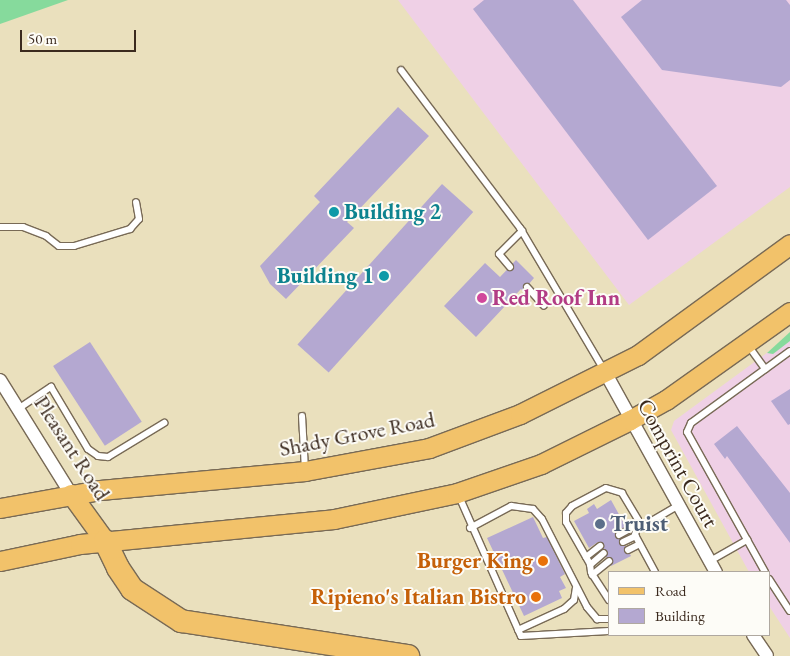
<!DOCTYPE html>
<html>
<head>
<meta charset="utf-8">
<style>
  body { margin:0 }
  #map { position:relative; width:790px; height:656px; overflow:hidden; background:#eae0bd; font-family:"EB Garamond",serif }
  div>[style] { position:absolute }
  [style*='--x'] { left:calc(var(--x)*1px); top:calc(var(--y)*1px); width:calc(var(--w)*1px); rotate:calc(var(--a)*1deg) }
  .built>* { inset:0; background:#efd0e6 }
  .green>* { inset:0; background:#86da9c }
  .building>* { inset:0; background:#b4a8d1; transform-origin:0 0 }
  .roads { filter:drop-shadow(1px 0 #786a56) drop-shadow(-1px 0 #786a56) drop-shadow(0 1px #786a56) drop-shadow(0 -1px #786a56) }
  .lane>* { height:6px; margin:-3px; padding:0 3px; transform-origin:3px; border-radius:3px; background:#fff }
  .street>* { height:12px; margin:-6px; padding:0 6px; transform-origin:6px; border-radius:6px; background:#fff }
  .primary>* { height:19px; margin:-9.5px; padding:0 9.5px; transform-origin:9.5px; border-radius:9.5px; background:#f2c26a }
  .highway>* { height:22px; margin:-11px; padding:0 11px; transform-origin:11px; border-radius:11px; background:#f2c26a }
  .dots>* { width:14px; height:14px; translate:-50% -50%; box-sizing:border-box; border:2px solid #fdfcf7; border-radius:50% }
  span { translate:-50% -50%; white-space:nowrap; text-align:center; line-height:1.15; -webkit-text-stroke:4px #fdfcf7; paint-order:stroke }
  .culture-label { font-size:22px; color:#0d838f; font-weight:700 }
  .left { translate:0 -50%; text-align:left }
  .right { translate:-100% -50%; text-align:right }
  .hotel-label { font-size:22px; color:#b23c85; font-weight:700 }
  .street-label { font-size:22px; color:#3b2a1e }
  .service-label { font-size:22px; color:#4e5e75; font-weight:700 }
  .food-label { font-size:22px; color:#c56008; font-weight:700 }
  .legend { position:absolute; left:608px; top:571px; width:162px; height:65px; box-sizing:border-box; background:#fdfcf7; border:1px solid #afa8a0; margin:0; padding:6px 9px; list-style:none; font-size:15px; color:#3b2a1e }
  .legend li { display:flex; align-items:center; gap:10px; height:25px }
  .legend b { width:25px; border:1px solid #afa8a0 }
  .scale { position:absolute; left:20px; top:30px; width:116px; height:22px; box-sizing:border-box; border:2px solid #3b2a1e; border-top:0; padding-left:6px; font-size:15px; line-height:18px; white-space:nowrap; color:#3b2a1e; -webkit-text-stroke:4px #fdfcf7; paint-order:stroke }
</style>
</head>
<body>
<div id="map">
  <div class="built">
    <div style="clip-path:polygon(398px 0,790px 0,790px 187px,629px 305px)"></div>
    <div style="clip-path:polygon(790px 336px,790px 638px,769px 606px,769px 572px,749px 572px,671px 430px,674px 421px)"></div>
  </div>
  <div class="green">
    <div style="clip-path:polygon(0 0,68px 0,0 24px)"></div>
    <div style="clip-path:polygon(790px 332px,790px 341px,773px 354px,767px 353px)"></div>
  </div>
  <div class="building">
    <div style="clip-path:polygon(484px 0,573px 0,717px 186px,648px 240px,473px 9px)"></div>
    <div style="clip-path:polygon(642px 0,786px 0,790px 5px,790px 80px,781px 87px,662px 70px,621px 17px)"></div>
    <div style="clip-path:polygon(398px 107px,429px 136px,347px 222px,354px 228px,286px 299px,270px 284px,260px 266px,320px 202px,314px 196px)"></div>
    <div style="left:442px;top:184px;width:42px;height:216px;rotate:42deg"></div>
    <div style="clip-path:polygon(516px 260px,534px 278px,523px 291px,521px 289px,476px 337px,444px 306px,485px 263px,500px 277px)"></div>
    <div style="left:90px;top:342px;width:95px;height:44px;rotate:57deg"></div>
    <div style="clip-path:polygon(790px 389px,790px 424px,788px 425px,771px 401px)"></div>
    <div style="clip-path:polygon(737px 426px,790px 493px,790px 543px,727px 456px,725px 459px,714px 444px)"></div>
    <div style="clip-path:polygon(611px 500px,626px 527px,617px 532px,631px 556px,611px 566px,598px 542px,589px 548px,574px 521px,589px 513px,587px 509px,594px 504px,597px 509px)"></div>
    <div style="clip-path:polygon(533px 517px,543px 538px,547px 537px,565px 574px,560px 577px,566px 588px,559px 591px,562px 598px,524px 616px,487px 538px)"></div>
  </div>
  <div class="roads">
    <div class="lane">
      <div style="--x:401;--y:70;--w:198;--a:53"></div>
      <div style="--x:520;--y:228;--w:165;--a:59.4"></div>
      <div style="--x:0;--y:227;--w:23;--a:0"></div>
      <div style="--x:23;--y:227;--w:25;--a:21"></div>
      <div style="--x:46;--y:236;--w:16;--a:38"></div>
      <div style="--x:59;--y:246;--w:15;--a:0"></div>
      <div style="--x:74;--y:246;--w:59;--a:-16.9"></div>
      <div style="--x:130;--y:229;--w:13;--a:-48"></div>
      <div style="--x:139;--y:219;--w:17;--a:-100"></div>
      <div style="--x:510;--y:267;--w:17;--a:-130"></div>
      <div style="--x:499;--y:254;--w:33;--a:-45"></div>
      <div style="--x:527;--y:287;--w:25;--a:48"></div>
      <div style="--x:747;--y:344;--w:31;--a:54"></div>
      <div style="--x:18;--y:409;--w:40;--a:-34"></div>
      <div style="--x:51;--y:387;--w:72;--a:59.2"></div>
      <div style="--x:88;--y:449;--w:12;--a:35"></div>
      <div style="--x:98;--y:456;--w:10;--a:6"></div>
      <div style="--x:108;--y:457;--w:66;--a:-31.3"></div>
      <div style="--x:302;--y:416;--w:54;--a:86.8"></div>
      <div style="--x:458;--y:494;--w:155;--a:66.1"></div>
      <div style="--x:521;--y:636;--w:88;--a:-3.3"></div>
      <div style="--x:470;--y:528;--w:47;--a:-28.2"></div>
      <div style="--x:511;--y:506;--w:22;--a:8"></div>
      <div style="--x:533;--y:509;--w:13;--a:48"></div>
      <div style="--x:542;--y:519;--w:99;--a:62.9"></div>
      <div style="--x:587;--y:607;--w:16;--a:50"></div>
      <div style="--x:597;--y:619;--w:12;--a:0"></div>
      <div style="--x:636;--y:530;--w:50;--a:-30.2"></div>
      <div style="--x:619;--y:535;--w:21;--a:-29"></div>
      <div style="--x:623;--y:542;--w:14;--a:-25"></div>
      <div style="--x:628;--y:550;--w:13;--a:-27"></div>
      <div style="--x:586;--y:557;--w:18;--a:-38"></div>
      <div style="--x:710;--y:561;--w:43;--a:-29.6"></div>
      <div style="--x:590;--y:565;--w:18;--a:-41"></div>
      <div style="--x:765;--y:572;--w:160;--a:-119.1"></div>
      <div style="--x:687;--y:432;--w:10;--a:-66"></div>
      <div style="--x:691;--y:423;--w:122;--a:-36"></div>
      <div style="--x:592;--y:575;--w:22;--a:-39"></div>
      <div style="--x:769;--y:579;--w:38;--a:57"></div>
      <div style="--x:609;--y:600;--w:33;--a:-123"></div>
      <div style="--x:591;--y:572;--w:8;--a:-97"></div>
      <div style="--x:590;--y:564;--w:48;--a:-119.7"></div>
      <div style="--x:566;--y:522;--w:9;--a:-90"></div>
      <div style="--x:566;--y:513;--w:9;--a:-49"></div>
      <div style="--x:572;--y:506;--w:38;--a:-28"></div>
      <div style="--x:606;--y:488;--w:17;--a:17"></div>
      <div style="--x:622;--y:493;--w:31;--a:59"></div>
      <div style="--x:638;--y:520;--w:15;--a:101"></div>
      <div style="--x:635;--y:535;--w:42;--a:61.6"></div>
      <div style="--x:518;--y:630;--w:51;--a:-24.5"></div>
      <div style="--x:564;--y:609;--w:13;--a:-42"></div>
      <div style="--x:574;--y:600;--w:12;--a:-81"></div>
    </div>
    <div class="street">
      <div style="--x:605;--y:372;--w:229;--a:61"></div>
      <div style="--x:0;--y:380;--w:134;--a:58.1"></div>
      <div style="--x:753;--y:635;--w:25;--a:56"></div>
    </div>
    <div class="primary">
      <div style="--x:71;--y:494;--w:58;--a:54.1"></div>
      <div style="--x:0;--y:508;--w:102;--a:-10.2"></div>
      <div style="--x:100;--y:490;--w:206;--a:-5.3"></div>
      <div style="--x:305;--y:471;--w:126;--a:-10.5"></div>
      <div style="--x:429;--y:448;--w:97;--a:-20.5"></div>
      <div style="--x:520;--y:414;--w:132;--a:-26.6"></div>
      <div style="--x:638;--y:355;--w:188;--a:-36.1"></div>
      <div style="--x:0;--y:561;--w:82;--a:-12"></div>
      <div style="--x:80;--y:544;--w:255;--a:-5.6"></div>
      <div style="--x:334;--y:519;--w:126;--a:-11.9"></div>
      <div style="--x:457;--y:493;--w:89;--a:-19"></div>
      <div style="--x:541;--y:464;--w:99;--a:-26.3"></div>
      <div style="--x:630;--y:420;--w:41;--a:-29.1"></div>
      <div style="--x:666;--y:400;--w:152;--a:-35.4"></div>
    </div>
    <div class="highway">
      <div style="--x:105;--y:541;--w:30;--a:64"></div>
      <div style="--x:118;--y:568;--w:25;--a:56"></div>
      <div style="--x:132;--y:589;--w:59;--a:33.1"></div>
      <div style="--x:181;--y:621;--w:230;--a:8.8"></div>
    </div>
  </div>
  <div class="dots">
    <div style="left:334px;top:212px;background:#0f9aa8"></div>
    <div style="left:384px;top:276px;background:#0f9aa8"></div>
    <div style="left:482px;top:298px;background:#d1479c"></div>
    <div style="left:600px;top:524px;background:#5c6f8a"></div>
    <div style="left:543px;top:561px;background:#e8710a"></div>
    <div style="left:536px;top:597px;background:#e8710a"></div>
  </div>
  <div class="culture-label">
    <span class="left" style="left:344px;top:212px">Building 2</span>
    <span class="right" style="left:374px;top:276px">Building 1</span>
  </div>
  <div class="hotel-label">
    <span class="left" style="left:492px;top:298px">Red Roof Inn</span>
  </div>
  <div class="street-label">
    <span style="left:357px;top:434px;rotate:-11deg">Shady Grove Road</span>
    <span style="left:72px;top:448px;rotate:57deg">Pleasant Road</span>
    <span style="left:678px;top:463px;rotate:61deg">Comprint Court</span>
  </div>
  <div class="service-label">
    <span class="left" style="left:610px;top:524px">Truist</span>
  </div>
  <div class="food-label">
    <span class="right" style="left:533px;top:561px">Burger King</span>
    <span class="right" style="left:526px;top:597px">Ripieno's Italian Bistro</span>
  </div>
  <ul class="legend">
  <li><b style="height:6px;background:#f2c26a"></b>Road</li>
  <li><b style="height:14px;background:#b4a8d1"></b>Building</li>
  </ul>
  <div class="scale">50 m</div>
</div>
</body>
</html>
